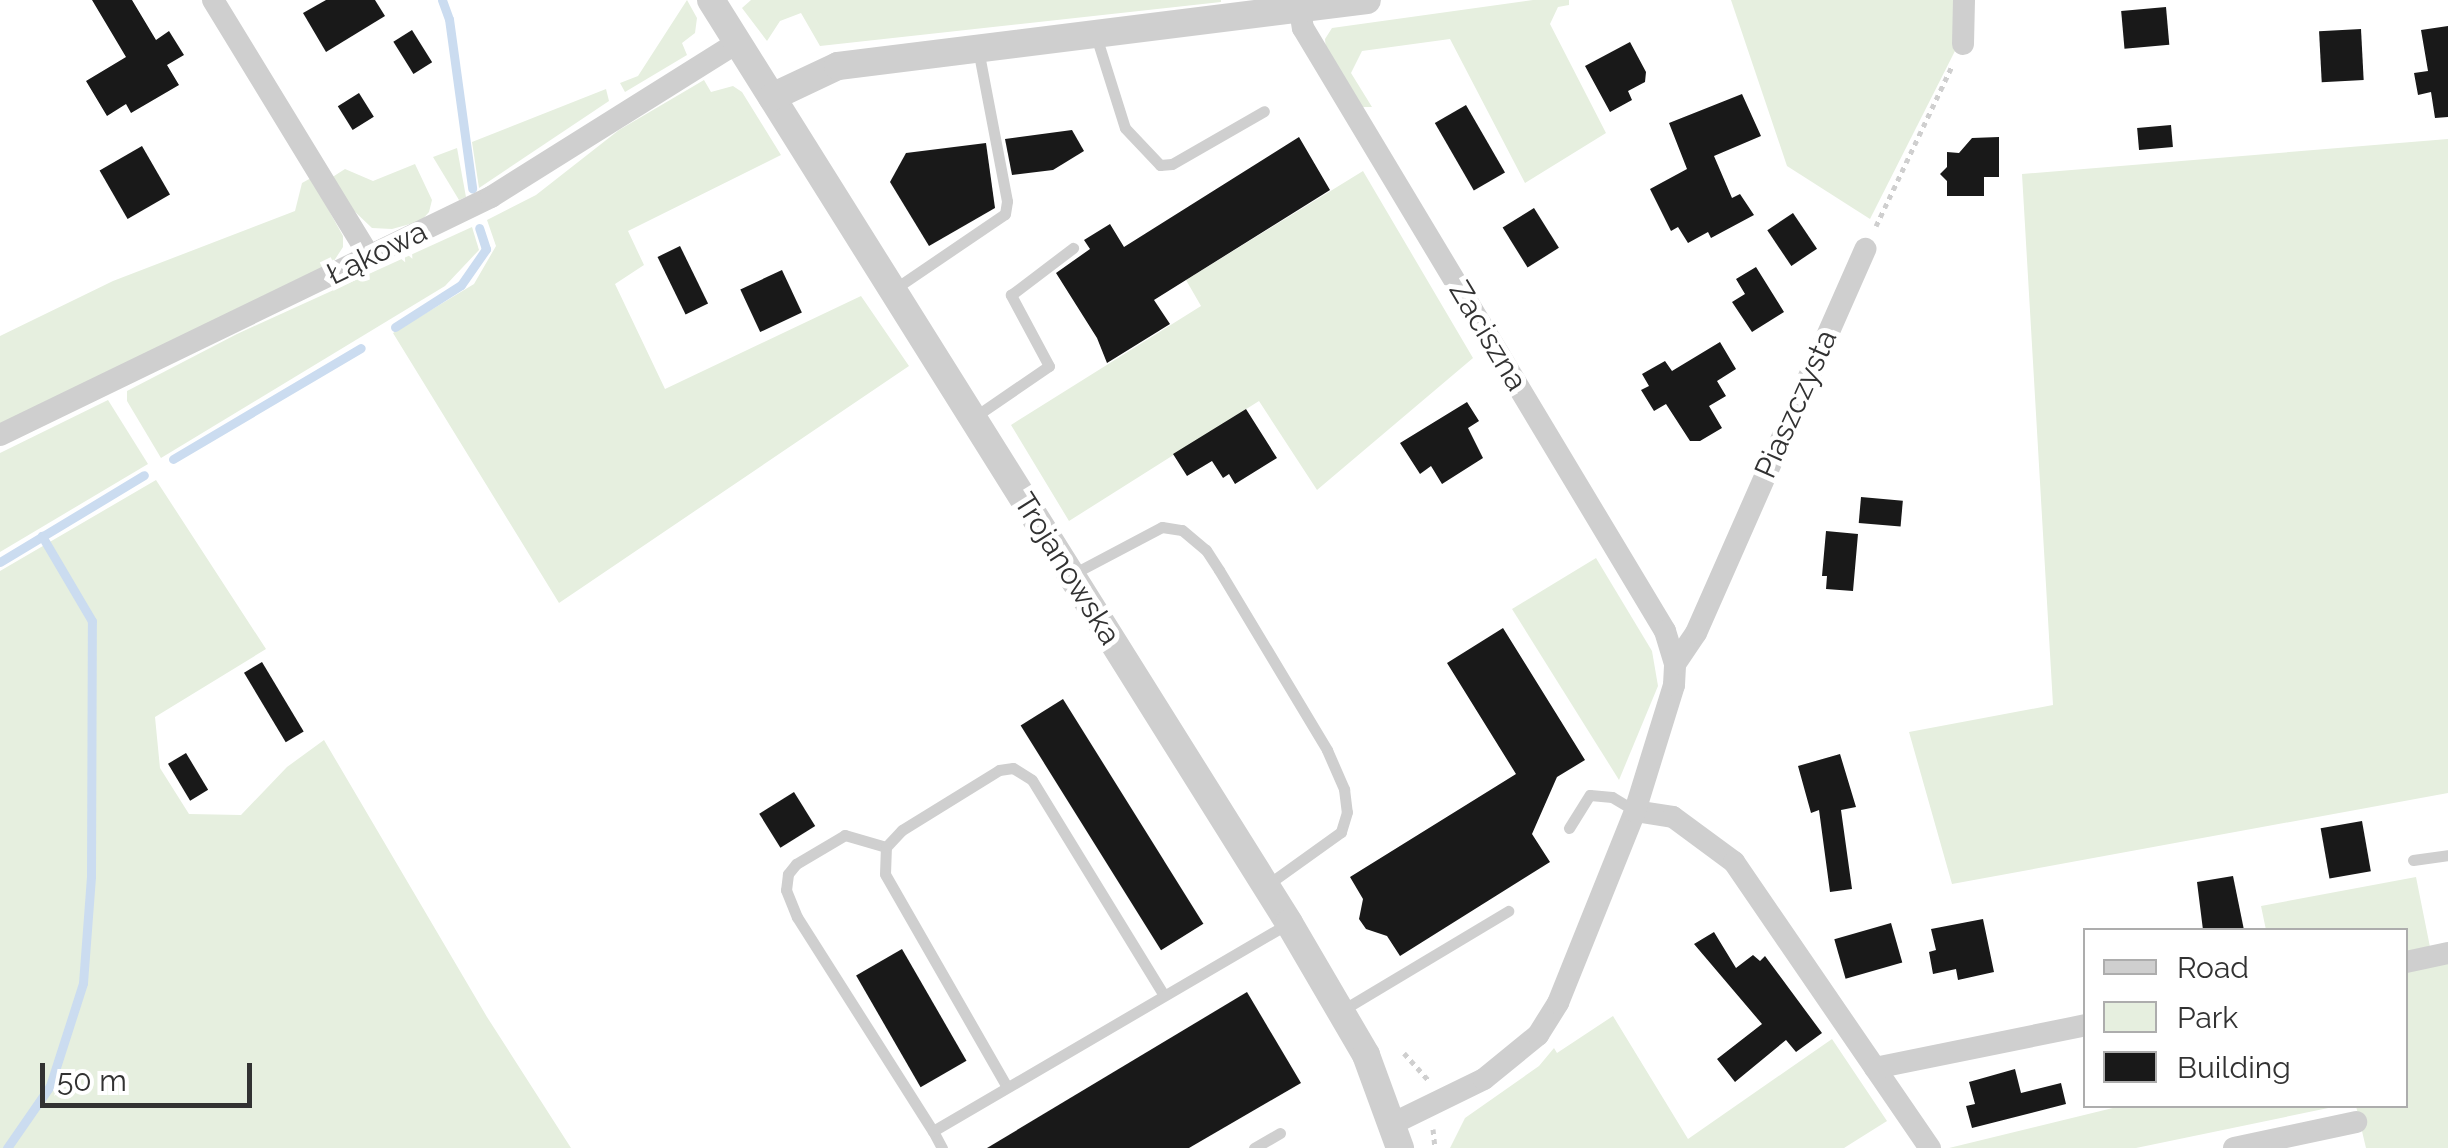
<!DOCTYPE html>
<html>
<head>
<meta charset="utf-8">
<style>
  body { margin:0 }
  #map { position:relative; width:2448px; height:1148px; overflow:hidden; background:#fff; font-family:Raleway,sans-serif }
  div>[style] { position:absolute }
  [style*='--x'] { left:calc(var(--x)*1px); top:calc(var(--y)*1px); width:calc(var(--w)*1px); rotate:calc(var(--a)*1deg) }
  .green>* { inset:0; background:#e6efdf }
  .stream>* { height:9px; margin:-4.5px; padding:0 4.5px; transform-origin:4.5px; border-radius:4.5px; background:#cbdcf0 }
  .building>* { inset:0; background:#191919; transform-origin:0 0 }
  .path>* { height:5px; margin-top:-2.5px; transform-origin:0; background:repeating-linear-gradient(90deg,#cfcfcf 0 5px,transparent 0 10px) }
  .service>* { height:11px; margin:-5.5px; padding:0 5.5px; transform-origin:5.5px; border-radius:5.5px; background:#cfcfcf }
  .minor>* { height:22px; margin:-11px; padding:0 11px; transform-origin:11px; border-radius:11px; background:#cfcfcf }
  .tertiary>* { height:28px; margin:-14px; padding:0 14px; transform-origin:14px; border-radius:14px; background:#cfcfcf }
  span { translate:-50% -50%; white-space:nowrap; text-align:center; line-height:1.15; -webkit-text-stroke:10px #fff; paint-order:stroke }
  .street-label { font-size:30px; color:#323232 }
  .legend { position:absolute; left:2083px; top:928px; width:325px; height:180px; box-sizing:border-box; background:#fff; border:2px solid #adadad; margin:0; padding:12px 18px; list-style:none; font-size:30px; color:#323232 }
  .legend li { display:flex; align-items:center; gap:20px; height:50px }
  .legend b { width:50px; border:2px solid #adadad }
  .scale { position:absolute; left:40px; top:1063px; width:212px; height:45px; box-sizing:border-box; border:5px solid #323232; border-top:0; padding-left:12px; font-size:30px; line-height:35px; white-space:nowrap; color:#323232; -webkit-text-stroke:8px #fff; paint-order:stroke }
</style>
</head>
<body>
<div id="map">
  <div class="green">
    <div style="clip-path:polygon(687px 0,697px 18px,695px 33px,682px 43px,687px 55px,625px 92px,620px 83px,638px 76px)"></div>
    <div style="clip-path:polygon(751px 0,1221px 0,1221px 2px,820px 46px,801px 13px,780px 21px,767px 41px,742px 8px)"></div>
    <div style="clip-path:polygon(1533px 0,1569px 0,1569px 5px,1558px 7px,1550px 24px,1606px 133px,1525px 183px,1450px 39px,1362px 51px,1351px 73px,1372px 107px,1362px 107px,1326px 50px,1325px 39px,1332px 28px)"></div>
    <div style="clip-path:polygon(1731px 0,1954px 0,1958px 45px,1870px 219px,1787px 166px)"></div>
    <div style="clip-path:polygon(704px 80px,711px 92px,733px 86px,742px 92px,781px 155px,628px 231px,644px 265px,615px 284px,665px 389px,861px 296px,909px 366px,559px 603px,393px 333px,474px 284px,496px 246px,487px 220px,536px 195px,619px 130px)"></div>
    <div style="clip-path:polygon(606px 89px,609px 101px,479px 188px,472px 142px)"></div>
    <div style="clip-path:polygon(2448px 139px,2448px 793px,1952px 884px,1909px 732px,2053px 705px,2022px 174px)"></div>
    <div style="clip-path:polygon(457px 148px,466px 197px,459px 200px,433px 157px)"></div>
    <div style="clip-path:polygon(415px 164px,432px 200px,429px 212px,421px 221px,392px 229px,372px 228px,351px 208px,331px 178px,345px 169px,373px 181px)"></div>
    <div style="clip-path:polygon(1363px 171px,1473px 358px,1317px 490px,1259px 401px,1069px 521px,1011px 425px,1201px 306px,1186px 280px)"></div>
    <div style="clip-path:polygon(311px 178px,343px 236px,343px 247px,332px 264px,0 425px,0 336px,113px 281px,295px 211px,302px 183px)"></div>
    <div style="clip-path:polygon(472px 227px,479px 250px,445px 286px,161px 458px,127px 401px,127px 391px,237px 334px)"></div>
    <div style="clip-path:polygon(108px 400px,148px 464px,0 552px,0 453px)"></div>
    <div style="clip-path:polygon(156px 480px,266px 649px,155px 717px,160px 768px,189px 814px,241px 815px,287px 767px,324px 740px,487px 1017px,571px 1148px,0 1148px,0 571px)"></div>
    <div style="clip-path:polygon(1596px 558px,1652px 651px,1658px 686px,1619px 780px,1512px 609px)"></div>
    <div style="clip-path:polygon(2416px 877px,2431px 952px,2406px 957px,2406px 930px,2266px 930px,2261px 906px)"></div>
    <div style="clip-path:polygon(2448px 961px,2448px 1148px,2366px 1148px,2356px 1106px,2406px 1106px,2406px 969px)"></div>
    <div style="clip-path:polygon(1613px 1016px,1688px 1139px,1832px 1039px,1887px 1121px,1844px 1148px,1450px 1148px,1465px 1118px,1539px 1066px,1554px 1048px,1557px 1053px)"></div>
    <div style="clip-path:polygon(2121px 1106px,2338px 1106px,2136px 1148px,1949px 1148px)"></div>
  </div>
  <div class="stream">
    <div style="--x:442;--y:0;--w:20;--a:70"></div>
    <div style="--x:449;--y:19;--w:171;--a:82.2"></div>
    <div style="--x:395;--y:327;--w:78;--a:-32.5"></div>
    <div style="--x:461;--y:285;--w:44;--a:-55.2"></div>
    <div style="--x:486;--y:249;--w:22;--a:-108"></div>
    <div style="--x:173;--y:459;--w:218;--a:-30.6"></div>
    <div style="--x:0;--y:562;--w:168;--a:-31.1"></div>
    <div style="--x:7;--y:1148;--w:75;--a:-55.3"></div>
    <div style="--x:50;--y:1086;--w:108;--a:-72.2"></div>
    <div style="--x:83;--y:983;--w:107;--a:-85.7"></div>
    <div style="--x:91;--y:876;--w:255;--a:-89.8"></div>
    <div style="--x:92;--y:621;--w:99;--a:-120.5"></div>
  </div>
  <div class="building">
    <div style="clip-path:polygon(92px 0,132px 0,156px 40px,169px 31px,184px 55px,167px 65px,179px 85px,131px 113px,126px 104px,107px 116px,86px 81px,126px 57px)"></div>
    <div style="clip-path:polygon(326px 0,375px 0,385px 16px,326px 52px,303px 13px)"></div>
    <div style="left:2166px;top:7px;width:38px;height:45px;rotate:85deg"></div>
    <div style="clip-path:polygon(2448px 26px,2448px 117px,2435px 118px,2431px 92px,2418px 95px,2414px 73px,2428px 71px,2421px 30px)"></div>
    <div style="left:2361px;top:29px;width:51px;height:42px;rotate:87deg"></div>
    <div style="left:412px;top:30px;width:38px;height:22px;rotate:58deg"></div>
    <div style="clip-path:polygon(1630px 42px,1646px 72px,1645px 82px,1628px 91px,1632px 100px,1610px 112px,1585px 66px)"></div>
    <div style="left:359px;top:93px;width:28px;height:25px;rotate:58deg"></div>
    <div style="clip-path:polygon(1742px 94px,1761px 136px,1714px 156px,1732px 198px,1740px 194px,1754px 215px,1711px 238px,1708px 232px,1688px 243px,1678px 227px,1671px 231px,1650px 189px,1687px 169px,1669px 123px)"></div>
    <div style="left:1466px;top:105px;width:78px;height:36px;rotate:60deg"></div>
    <div style="left:2171px;top:125px;width:22px;height:34px;rotate:85deg"></div>
    <div style="clip-path:polygon(1072px 130px,1084px 151px,1053px 170px,1012px 175px,1005px 139px)"></div>
    <div style="clip-path:polygon(1299px 137px,1330px 190px,1154px 300px,1170px 324px,1107px 363px,1097px 338px,1056px 273px,1090px 249px,1084px 240px,1110px 224px,1124px 247px)"></div>
    <div style="clip-path:polygon(1999px 137px,1999px 177px,1984px 177px,1984px 196px,1947px 196px,1947px 181px,1940px 174px,1947px 167px,1947px 152px,1959px 153px,1972px 138px)"></div>
    <div style="clip-path:polygon(986px 143px,995px 208px,929px 246px,890px 182px,906px 153px)"></div>
    <div style="left:142px;top:146px;width:56px;height:49px;rotate:60deg"></div>
    <div style="left:1534px;top:208px;width:47px;height:37px;rotate:58deg"></div>
    <div style="left:1793px;top:213px;width:43px;height:31px;rotate:56deg"></div>
    <div style="left:680px;top:246px;width:64px;height:25px;rotate:64deg"></div>
    <div style="clip-path:polygon(1756px 267px,1784px 312px,1752px 332px,1732px 302px,1745px 294px,1736px 279px)"></div>
    <div style="left:782px;top:270px;width:47px;height:46px;rotate:65deg"></div>
    <div style="clip-path:polygon(1720px 342px,1736px 369px,1717px 381px,1726px 396px,1709px 406px,1722px 428px,1700px 441px,1690px 441px,1666px 404px,1654px 411px,1641px 390px,1649px 386px,1642px 374px,1665px 361px,1672px 371px)"></div>
    <div style="clip-path:polygon(1467px 402px,1479px 421px,1468px 428px,1483px 458px,1442px 484px,1431px 466px,1420px 474px,1400px 443px)"></div>
    <div style="clip-path:polygon(1246px 409px,1277px 458px,1235px 484px,1229px 474px,1223px 478px,1212px 461px,1187px 476px,1173px 454px)"></div>
    <div style="left:1861px;top:497px;width:42px;height:26px;rotate:5deg"></div>
    <div style="clip-path:polygon(1826px 531px,1858px 534px,1853px 591px,1826px 589px,1827px 576px,1822px 576px)"></div>
    <div style="clip-path:polygon(1503px 628px,1585px 760px,1557px 777px,1532px 834px,1550px 862px,1400px 956px,1387px 936px,1366px 929px,1359px 919px,1363px 899px,1350px 877px,1516px 774px,1447px 663px)"></div>
    <div style="left:262px;top:662px;width:81px;height:21px;rotate:59deg"></div>
    <div style="left:1063px;top:699px;width:265px;height:50px;rotate:58deg"></div>
    <div style="left:186px;top:753px;width:43px;height:21px;rotate:59deg"></div>
    <div style="clip-path:polygon(1840px 754px,1856px 807px,1841px 810px,1852px 889px,1830px 892px,1819px 810px,1811px 813px,1798px 766px)"></div>
    <div style="left:794px;top:792px;width:40px;height:41px;rotate:58deg"></div>
    <div style="left:2362px;top:821px;width:51px;height:42px;rotate:80deg"></div>
    <div style="clip-path:polygon(2233px 876px,2244px 930px,2203px 930px,2197px 882px)"></div>
    <div style="clip-path:polygon(1983px 919px,1994px 972px,1958px 980px,1956px 969px,1933px 974px,1929px 952px,1936px 950px,1931px 929px)"></div>
    <div style="left:1891px;top:923px;width:41px;height:59px;rotate:74deg"></div>
    <div style="clip-path:polygon(1714px 932px,1736px 968px,1753px 955px,1760px 961px,1765px 956px,1822px 1033px,1796px 1052px,1786px 1040px,1735px 1082px,1717px 1059px,1762px 1024px,1694px 944px)"></div>
    <div style="left:902px;top:949px;width:129px;height:53px;rotate:60deg"></div>
    <div style="clip-path:polygon(1247px 992px,1301px 1083px,1189px 1148px,987px 1148px)"></div>
    <div style="clip-path:polygon(2015px 1069px,2021px 1093px,2061px 1083px,2066px 1104px,1972px 1128px,1966px 1106px,1975px 1104px,1969px 1082px)"></div>
  </div>
  <div class="path">
    <div style="--x:1876;--y:226;--w:179;--a:-64.6"></div>
    <div style="--x:1404;--y:1053;--w:38;--a:48"></div>
    <div style="--x:1433;--y:1129;--w:19;--a:84"></div>
  </div>
  <div class="service">
    <div style="--x:1096;--y:36;--w:96;--a:72.5"></div>
    <div style="--x:1125;--y:128;--w:51;--a:46.6"></div>
    <div style="--x:1160;--y:165;--w:12;--a:-5"></div>
    <div style="--x:1172;--y:164;--w:106;--a:-29.9"></div>
    <div style="--x:893;--y:290;--w:135;--a:-34.2"></div>
    <div style="--x:1005;--y:214;--w:13;--a:-81"></div>
    <div style="--x:1007;--y:201;--w:155;--a:-100.8"></div>
    <div style="--x:973;--y:418;--w:92;--a:-34.4"></div>
    <div style="--x:1049;--y:366;--w:81;--a:-118.2"></div>
    <div style="--x:1011;--y:295;--w:78;--a:-37.2"></div>
    <div style="--x:1071;--y:575;--w:103;--a:-27.8"></div>
    <div style="--x:1162;--y:527;--w:20;--a:9"></div>
    <div style="--x:1182;--y:530;--w:31;--a:40"></div>
    <div style="--x:1206;--y:550;--w:24;--a:57"></div>
    <div style="--x:1219;--y:570;--w:210;--a:59"></div>
    <div style="--x:1327;--y:750;--w:43;--a:66.4"></div>
    <div style="--x:1344;--y:789;--w:23;--a:83"></div>
    <div style="--x:1347;--y:812;--w:21;--a:107"></div>
    <div style="--x:1341;--y:832;--w:91;--a:144.4"></div>
    <div style="--x:1569;--y:828;--w:39;--a:-58"></div>
    <div style="--x:1590;--y:795;--w:22;--a:5"></div>
    <div style="--x:1612;--y:797;--w:27;--a:31"></div>
    <div style="--x:886;--y:847;--w:43;--a:-163.7"></div>
    <div style="--x:845;--y:835;--w:57;--a:149.4"></div>
    <div style="--x:796;--y:864;--w:13;--a:129"></div>
    <div style="--x:788;--y:874;--w:16;--a:97"></div>
    <div style="--x:786;--y:890;--w:29;--a:68"></div>
    <div style="--x:797;--y:917;--w:254;--a:57.6"></div>
    <div style="--x:2413;--y:860;--w:35;--a:-8"></div>
    <div style="--x:1341;--y:1011;--w:195;--a:-30.9"></div>
    <div style="--x:1007;--y:1087;--w:245;--a:-119.8"></div>
    <div style="--x:885;--y:874;--w:27;--a:-88"></div>
    <div style="--x:886;--y:847;--w:23;--a:-47"></div>
    <div style="--x:902;--y:830;--w:114;--a:-31.7"></div>
    <div style="--x:999;--y:770;--w:14;--a:-8"></div>
    <div style="--x:1013;--y:768;--w:22;--a:32"></div>
    <div style="--x:1032;--y:780;--w:252;--a:58.5"></div>
    <div style="--x:942;--y:1148;--w:19;--a:-118"></div>
    <div style="--x:933;--y:1131;--w:412;--a:-30.3"></div>
    <div style="--x:1254;--y:1148;--w:30;--a:-30"></div>
  </div>
  <div class="minor">
    <div style="--x:213;--y:0;--w:300;--a:58.6"></div>
    <div style="--x:1300;--y:10;--w:18;--a:81"></div>
    <div style="--x:1303;--y:28;--w:703;--a:59.02"></div>
    <div style="--x:1665;--y:631;--w:34;--a:73"></div>
    <div style="--x:1963;--y:44;--w:44;--a:-88.7"></div>
    <div style="--x:0;--y:435;--w:546;--a:-25.86"></div>
    <div style="--x:491;--y:197;--w:292;--a:-32.1"></div>
    <div style="--x:1635;--y:811;--w:38;--a:9"></div>
    <div style="--x:1673;--y:817;--w:76;--a:36.4"></div>
    <div style="--x:1734;--y:862;--w:347;--a:55.6"></div>
    <div style="--x:2406;--y:962;--w:43;--a:-12.1"></div>
    <div style="--x:1875;--y:1068;--w:215;--a:-11.5"></div>
    <div style="--x:1394;--y:1123;--w:100;--a:-26.1"></div>
    <div style="--x:1484;--y:1079;--w:70;--a:-39.2"></div>
    <div style="--x:1538;--y:1035;--w:38;--a:-58"></div>
    <div style="--x:1558;--y:1003;--w:207;--a:-68.1"></div>
    <div style="--x:1635;--y:811;--w:132;--a:-72.8"></div>
    <div style="--x:1674;--y:685;--w:21;--a:-87"></div>
    <div style="--x:1675;--y:664;--w:37;--a:-56"></div>
    <div style="--x:1696;--y:633;--w:420;--a:-66.2"></div>
    <div style="--x:2234;--y:1148;--w:125;--a:-12"></div>
  </div>
  <div class="tertiary">
    <div style="--x:711;--y:0;--w:1089;--a:57.94"></div>
    <div style="--x:1289;--y:923;--w:153;--a:59.7"></div>
    <div style="--x:1366;--y:1055;--w:99;--a:69.9"></div>
    <div style="--x:772;--y:97;--w:73;--a:-25.2"></div>
    <div style="--x:838;--y:66;--w:533;--a:-7.11"></div>
  </div>
  <div class="street-label">
    <span style="left:377px;top:253px;rotate:-26deg">Łąkowa</span>
    <span style="left:1488px;top:336px;rotate:59deg">Zaciszna</span>
    <span style="left:1796px;top:404px;rotate:-66deg">Piaszczysta</span>
    <span style="left:1067px;top:569px;rotate:58deg">Trojanowska</span>
  </div>
  <ul class="legend">
  <li><b style="height:12px;background:#cfcfcf"></b>Road</li>
  <li><b style="height:28px;background:#e6efdf"></b>Park</li>
  <li><b style="height:28px;background:#191919"></b>Building</li>
  </ul>
  <div class="scale">50 m</div>
</div>
</body>
</html>
